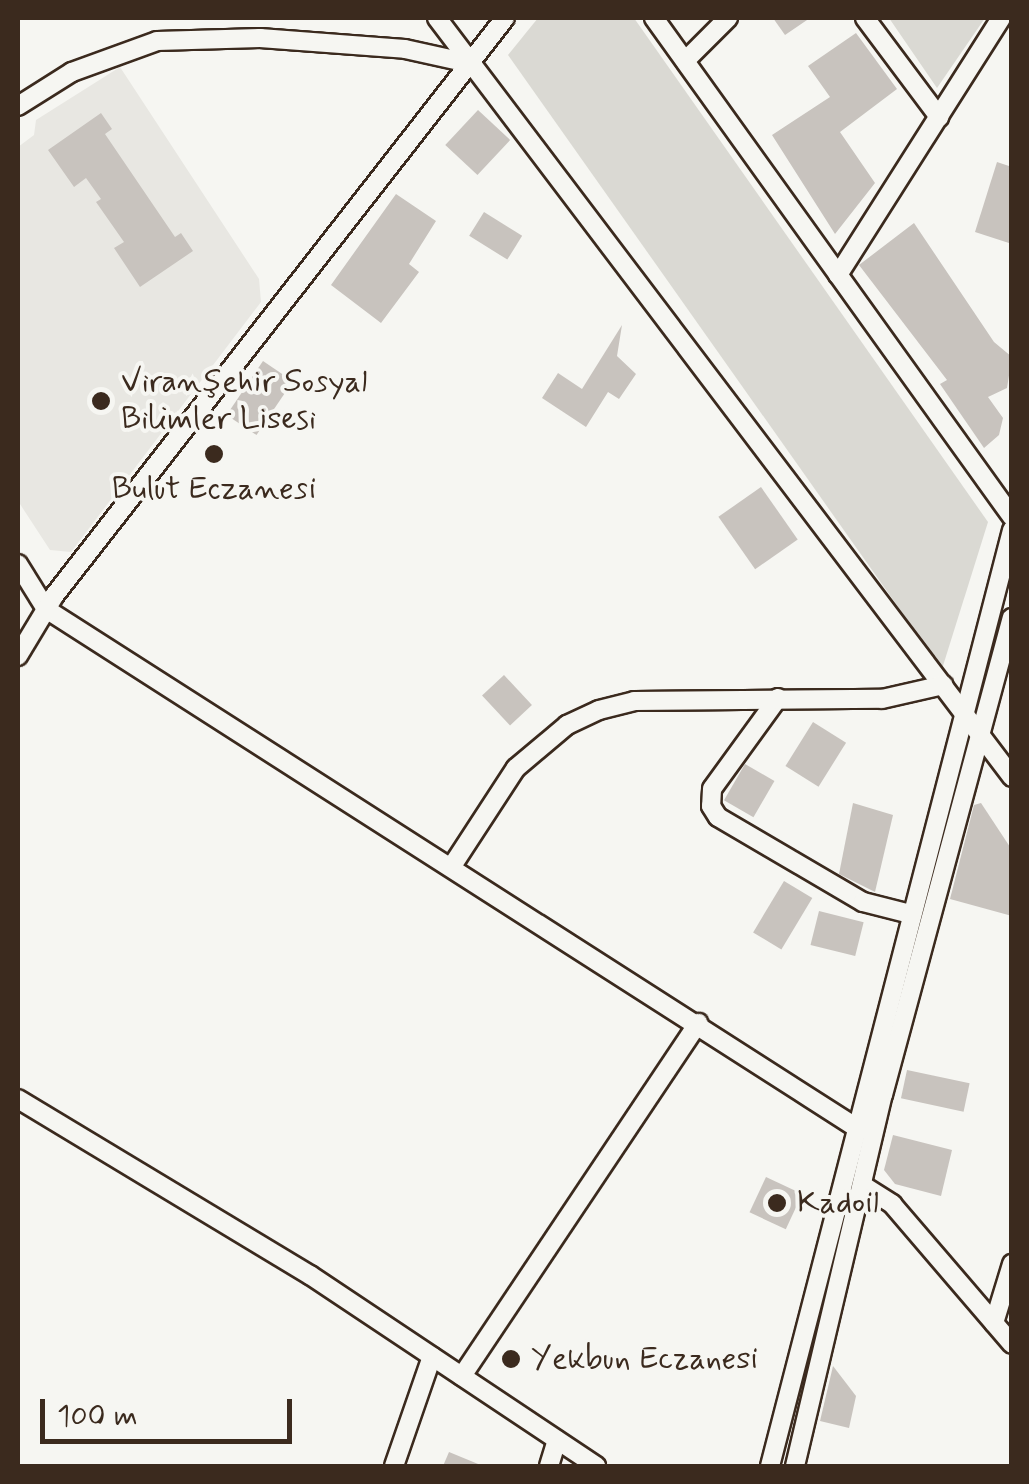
<!DOCTYPE html>
<html>
<head>
<meta charset="utf-8">
<style>
  body { margin:0 }
  #map { position:relative; width:1029px; height:1484px; overflow:hidden; background:#f6f6f2; font-family:Mynerve,sans-serif }
  div>[style] { position:absolute }
  [style*='--x'] { left:calc(var(--x)*1px); top:calc(var(--y)*1px); width:calc(var(--w)*1px); rotate:calc(var(--a)*1deg) }
  .built>* { inset:0; background:#e8e7e2 }
  .green>* { inset:0; background:#dad9d3 }
  .building>* { inset:0; background:#c8c3be; transform-origin:0 0 }
  .roads { filter:drop-shadow(2px 0 #3b2a1e) drop-shadow(-2px 0 #3b2a1e) drop-shadow(0 2px #3b2a1e) drop-shadow(0 -2px #3b2a1e) }
  .minor>* { height:18px; margin:-9px; padding:0 9px; transform-origin:9px; border-radius:9px; background:#f6f6f2 }
  .dots>* { width:28px; height:28px; translate:-50% -50%; box-sizing:border-box; border:5px solid #f6f6f2; border-radius:50% }
  span { translate:-50% -50%; white-space:nowrap; text-align:center; line-height:1.15; -webkit-text-stroke:8px #f6f6f2; paint-order:stroke }
  .poi-label { font-size:32px; color:#3b2a1e }
  .left { translate:0 -50%; text-align:left }
  .frame { position:absolute; inset:0; border:20px solid #3b2a1e; pointer-events:none }
  .scale { position:absolute; left:40px; top:1399px; width:252px; height:45px; box-sizing:border-box; border:5px solid #3b2a1e; border-top:0; padding-left:12px; font-size:30px; line-height:35px; white-space:nowrap; color:#3b2a1e; -webkit-text-stroke:8px #f6f6f2; paint-order:stroke }
</style>
</head>
<body>
<div id="map">
  <div class="built">
    <div style="clip-path:polygon(120px 67px,259px 279px,261px 302px,71px 552px,50px 550px,18px 501px,18px 147px,34px 135px,36px 120px)"></div>
  </div>
  <div class="green">
    <div style="clip-path:polygon(538px 18px,634px 18px,988px 522px,942px 669px,508px 55px)"></div>
    <div style="clip-path:polygon(889px 18px,888px 18px,985px 18px,937px 88px)"></div>
  </div>
  <div class="building">
    <div style="clip-path:polygon(773px 18px,810px 18px,785px 35px)"></div>
    <div style="clip-path:polygon(856px 33px,897px 89px,840px 132px,875px 183px,835px 234px,772px 135px,830px 97px,808px 66px)"></div>
    <div style="left:478px;top:110px;width:44px;height:48px;rotate:43deg"></div>
    <div style="clip-path:polygon(101px 113px,112px 129px,105px 134px,175px 237px,181px 233px,193px 251px,140px 287px,114px 248px,124px 242px,96px 202px,101px 199px,86px 178px,74px 187px,48px 150px)"></div>
    <div style="clip-path:polygon(997px 162px,1012px 167px,1012px 244px,975px 232px)"></div>
    <div style="clip-path:polygon(396px 194px,436px 221px,409px 264px,419px 272px,381px 323px,331px 285px)"></div>
    <div style="left:484px;top:212px;width:45px;height:28px;rotate:32deg"></div>
    <div style="clip-path:polygon(914px 223px,994px 342px,1012px 357px,1007px 388px,988px 397px,1003px 418px,999px 435px,984px 448px,940px 384px,947px 380px,859px 265px)"></div>
    <div style="clip-path:polygon(622px 325px,617px 356px,636px 374px,619px 399px,608px 392px,586px 427px,542px 398px,558px 373px,582px 389px)"></div>
    <div style="left:263px;top:361px;width:36px;height:65px;rotate:34deg"></div>
    <div style="left:761px;top:487px;width:64px;height:52px;rotate:55deg"></div>
    <div style="left:504px;top:675px;width:41px;height:30px;rotate:47deg"></div>
    <div style="left:813px;top:722px;width:39px;height:52px;rotate:32deg"></div>
    <div style="left:745px;top:764px;width:34px;height:42px;rotate:30deg"></div>
    <div style="clip-path:polygon(853px 803px,893px 815px,875px 892px,839px 874px)"></div>
    <div style="clip-path:polygon(981px 803px,1012px 850px,1012px 916px,950px 899px,974px 805px)"></div>
    <div style="left:784px;top:881px;width:33px;height:60px;rotate:31deg"></div>
    <div style="left:819px;top:911px;width:46px;height:35px;rotate:14deg"></div>
    <div style="left:907px;top:1070px;width:64px;height:29px;rotate:12deg"></div>
    <div style="clip-path:polygon(893px 1135px,952px 1150px,941px 1196px,895px 1184px,884px 1170px)"></div>
    <div style="left:766px;top:1177px;width:40px;height:39px;rotate:25deg"></div>
    <div style="clip-path:polygon(833px 1366px,856px 1396px,849px 1428px,820px 1421px)"></div>
    <div style="clip-path:polygon(449px 1452px,483px 1466px,443px 1466px)"></div>
  </div>
  <div class="roads">
    <div class="minor">
      <div style="--x:437;--y:18;--w:952;--a:52.85"></div>
      <div style="--x:654;--y:18;--w:614;--a:54.34"></div>
      <div style="--x:865;--y:18;--w:124;--a:53.2"></div>
      <div style="--x:685;--y:61;--w:61;--a:-45"></div>
      <div style="--x:18;--y:106;--w:64;--a:-32.2"></div>
      <div style="--x:72;--y:72;--w:90;--a:-20"></div>
      <div style="--x:157;--y:41;--w:103;--a:-1.7"></div>
      <div style="--x:260;--y:38;--w:145;--a:4.3"></div>
      <div style="--x:405;--y:49;--w:65;--a:12.5"></div>
      <div style="--x:838;--y:275;--w:304;--a:-57.6"></div>
      <div style="--x:18;--y:564;--w:53;--a:58.1"></div>
      <div style="--x:46;--y:609;--w:963;--a:32.62"></div>
      <div style="--x:18;--y:656;--w:70;--a:-59"></div>
      <div style="--x:54;--y:596;--w:733;--a:-52.04"></div>
      <div style="--x:778;--y:698;--w:112;--a:126"></div>
      <div style="--x:712;--y:789;--w:17;--a:93"></div>
      <div style="--x:711;--y:806;--w:13;--a:58"></div>
      <div style="--x:718;--y:817;--w:168;--a:30.4"></div>
      <div style="--x:863;--y:902;--w:49;--a:14.3"></div>
      <div style="--x:452;--y:866;--w:117;--a:-56.9"></div>
      <div style="--x:516;--y:768;--w:67;--a:-40.1"></div>
      <div style="--x:567;--y:725;--w:35;--a:-25"></div>
      <div style="--x:599;--y:710;--w:36;--a:-14"></div>
      <div style="--x:634;--y:701;--w:248;--a:-0.5"></div>
      <div style="--x:882;--y:699;--w:63;--a:-12.9"></div>
      <div style="--x:18;--y:1099;--w:341;--a:31.1"></div>
      <div style="--x:310;--y:1275;--w:344;--a:33.7"></div>
      <div style="--x:862;--y:1185;--w:36;--a:32"></div>
      <div style="--x:892;--y:1204;--w:184;--a:49.4"></div>
      <div style="--x:994;--y:1323;--w:62;--a:-73"></div>
      <div style="--x:462;--y:1376;--w:425;--a:-56.2"></div>
      <div style="--x:394;--y:1466;--w:116;--a:-70.9"></div>
      <div style="--x:549;--y:1466;--w:27;--a:-73"></div>
      <div style="--x:770;--y:1466;--w:967;--a:-75.5"></div>
      <div style="--x:795;--y:1466;--w:381;--a:-76.7"></div>
      <div style="--x:883;--y:1095;--w:494;--a:-74.9"></div>
    </div>
  </div>
  <div class="dots">
    <div style="left:101px;top:401px;background:#3b2a1e"></div>
    <div style="left:214px;top:454px;background:#3b2a1e"></div>
    <div style="left:777px;top:1203px;background:#3b2a1e"></div>
    <div style="left:511px;top:1359px;background:#3b2a1e"></div>
  </div>
  <div class="poi-label">
    <span class="left" style="left:121px;top:401px">Viranşehir Sosyal<br>Bilimler Lisesi</span>
    <span style="left:214px;top:489px">Bulut Eczanesi</span>
    <span class="left" style="left:797px;top:1203px">Kadoil</span>
    <span class="left" style="left:531px;top:1359px">Yekbun Eczanesi</span>
  </div>
  <div class="frame"></div>
  <div class="scale">100 m</div>
</div>
</body>
</html>
